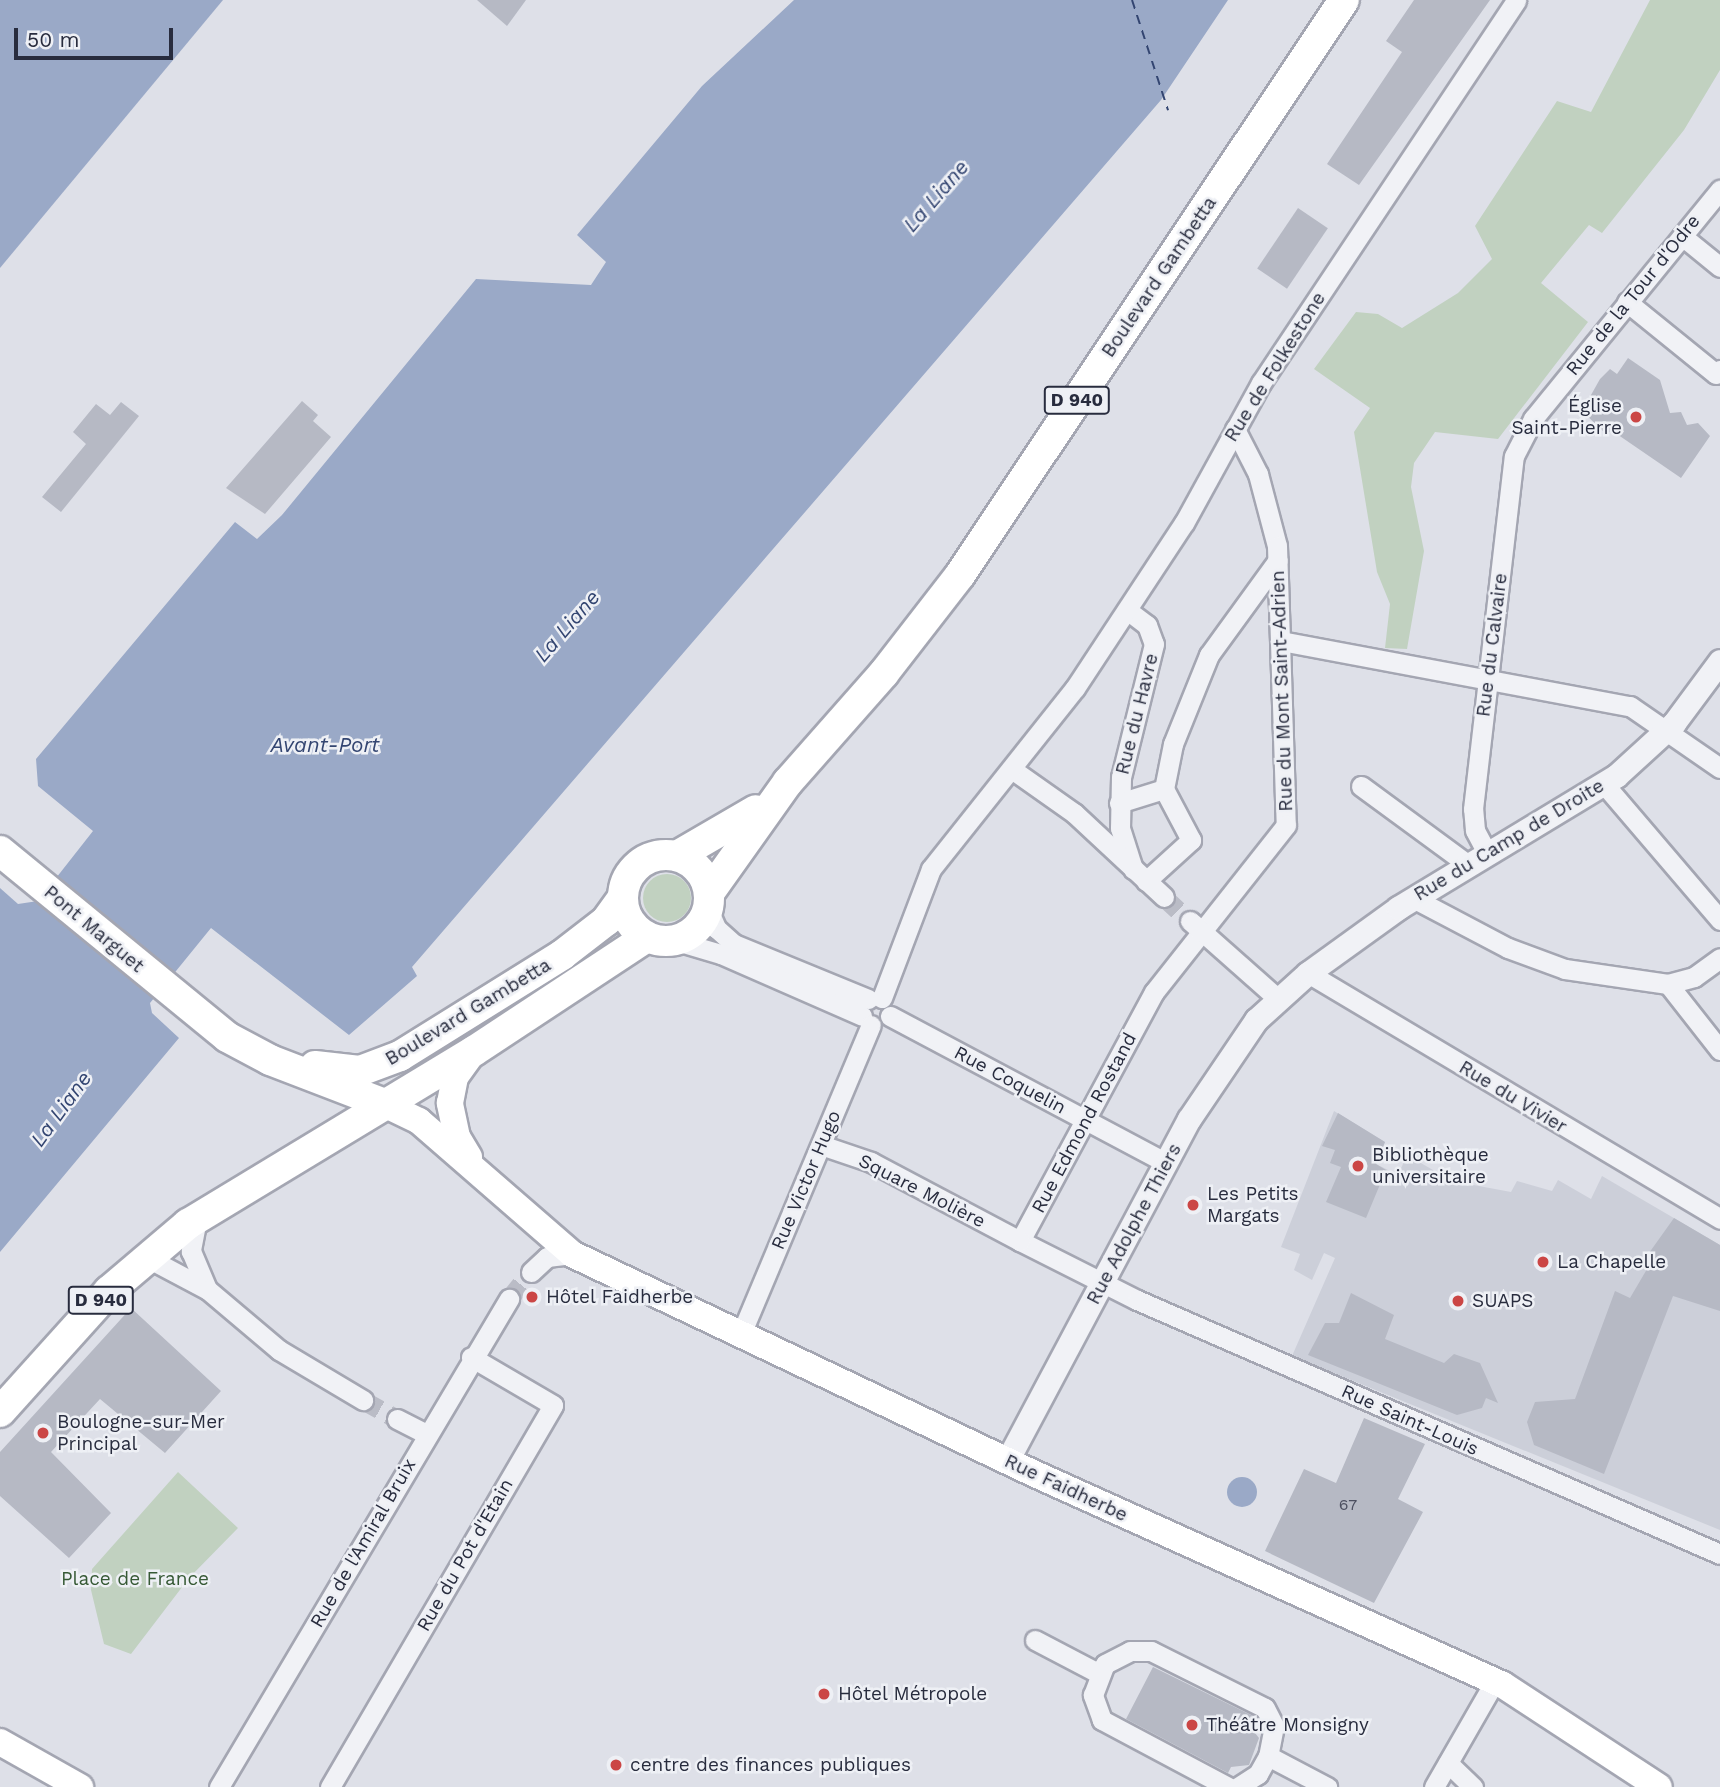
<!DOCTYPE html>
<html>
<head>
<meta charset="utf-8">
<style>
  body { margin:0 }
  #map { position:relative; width:1720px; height:1787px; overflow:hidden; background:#dee0e8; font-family:"Work Sans",sans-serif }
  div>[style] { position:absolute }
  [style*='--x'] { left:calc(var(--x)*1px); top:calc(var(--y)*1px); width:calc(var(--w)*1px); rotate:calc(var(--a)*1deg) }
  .built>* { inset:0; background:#cccfd9 }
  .green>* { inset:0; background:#c1d1c0 }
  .round { border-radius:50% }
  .water>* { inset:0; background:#9aa9c7 }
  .ferry>* { height:2px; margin-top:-1px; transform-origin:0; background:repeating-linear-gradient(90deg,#334571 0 9px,transparent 0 16px) }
  .building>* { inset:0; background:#b6b9c4; transform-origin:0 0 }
  .minor-tunnel>* { height:19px; margin-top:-9.5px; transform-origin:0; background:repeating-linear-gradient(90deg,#babcc6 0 19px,transparent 0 29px) }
  .roads { filter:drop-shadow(2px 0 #a4a6b2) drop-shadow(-2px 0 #a4a6b2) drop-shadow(0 2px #a4a6b2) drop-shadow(0 -2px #a4a6b2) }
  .minor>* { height:19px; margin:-9.5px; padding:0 9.5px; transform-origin:9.5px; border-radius:9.5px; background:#f1f2f6 }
  .tertiary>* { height:23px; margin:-11.5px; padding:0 11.5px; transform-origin:11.5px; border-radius:11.5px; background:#f1f2f6 }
  .secondary>* { height:26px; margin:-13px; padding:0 13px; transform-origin:13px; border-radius:13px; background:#fff }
  .primary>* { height:30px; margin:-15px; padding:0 15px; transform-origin:15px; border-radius:15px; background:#fff }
  .primary>.ring { margin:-15px; padding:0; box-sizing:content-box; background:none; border:30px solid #fff; border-radius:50% }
  .dots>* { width:19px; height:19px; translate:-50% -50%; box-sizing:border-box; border:4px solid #eef0f5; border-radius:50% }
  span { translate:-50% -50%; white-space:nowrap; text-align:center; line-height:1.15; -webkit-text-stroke:5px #eef0f5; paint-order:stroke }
  .number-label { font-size:16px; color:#4c4f60 }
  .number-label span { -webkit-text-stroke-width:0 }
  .shield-label span { padding:2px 5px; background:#eef0f5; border:2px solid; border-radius:5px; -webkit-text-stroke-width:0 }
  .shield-label { font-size:18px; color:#282c3e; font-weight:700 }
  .street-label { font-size:19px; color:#282c3e }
  .poi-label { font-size:19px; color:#282c3e }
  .right { translate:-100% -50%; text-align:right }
  .left { translate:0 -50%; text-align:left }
  .park-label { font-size:19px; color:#365935 }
  .water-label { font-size:21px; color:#334571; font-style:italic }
  .scale { position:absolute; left:14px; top:28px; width:159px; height:32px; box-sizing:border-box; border:4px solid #282c3e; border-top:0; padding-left:9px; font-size:21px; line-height:24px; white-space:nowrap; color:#282c3e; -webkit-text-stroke:5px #eef0f5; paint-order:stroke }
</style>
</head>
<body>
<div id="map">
  <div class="built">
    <div style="clip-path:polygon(1334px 1111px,1385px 1142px,1376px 1164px,1398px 1175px,1407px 1155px,1452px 1181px,1511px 1192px,1517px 1181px,1552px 1191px,1558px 1180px,1591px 1199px,1602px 1176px,1720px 1245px,1720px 1530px,1292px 1356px,1335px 1258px,1324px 1253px,1312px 1280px,1294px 1270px,1300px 1254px,1281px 1247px)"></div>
  </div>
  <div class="green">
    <div style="clip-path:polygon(1650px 0,1720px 0,1720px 70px,1684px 130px,1602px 233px,1589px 225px,1541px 283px,1588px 322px,1498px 439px,1435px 432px,1414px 463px,1411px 487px,1424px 551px,1407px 649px,1385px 648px,1390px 604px,1377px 572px,1354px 432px,1370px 408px,1314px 369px,1356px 312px,1378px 314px,1402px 328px,1458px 293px,1492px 259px,1475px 226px,1557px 101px,1591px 112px)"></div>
    <div class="round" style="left:643px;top:874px;width:48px;height:48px"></div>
    <div style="clip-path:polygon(178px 1472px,238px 1528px,189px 1578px,131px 1654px,104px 1644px,91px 1590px,92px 1569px)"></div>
  </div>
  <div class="water">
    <div style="clip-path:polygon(0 0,223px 0,0 268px)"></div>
    <div style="clip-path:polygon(794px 0,1228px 0,1161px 100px,412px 967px,417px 976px,349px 1035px,211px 928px,150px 1003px,152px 1013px,179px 1038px,0 1252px,0 888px,18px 904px,38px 901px,93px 831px,38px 786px,36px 759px,235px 522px,257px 539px,282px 515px,476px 279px,591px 285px,606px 262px,577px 235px,702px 86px)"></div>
    <div class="round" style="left:1227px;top:1477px;width:30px;height:30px"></div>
  </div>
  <div class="ferry">
    <div style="--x:1132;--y:0;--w:116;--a:71.9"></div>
  </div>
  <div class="building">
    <div style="clip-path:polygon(477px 0,526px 0,507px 26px)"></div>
    <div style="clip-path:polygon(1414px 0,1490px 0,1359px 185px,1327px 164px,1402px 52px,1386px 41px)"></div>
    <div style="left:1298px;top:208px;width:36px;height:73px;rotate:34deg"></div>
    <div style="clip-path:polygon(1628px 358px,1660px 380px,1670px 413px,1681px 412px,1687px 425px,1698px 423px,1710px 436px,1681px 478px,1611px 430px,1607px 435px,1582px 411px,1600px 379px,1610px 369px,1617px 374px)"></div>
    <div style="clip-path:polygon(302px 401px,318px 415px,313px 421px,331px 437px,265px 514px,226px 488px)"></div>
    <div style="clip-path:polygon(121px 402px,139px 416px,61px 512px,42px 497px,86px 444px,73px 432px,96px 404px,110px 415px)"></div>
    <div style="clip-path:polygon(1338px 1113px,1385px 1142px,1376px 1164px,1386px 1170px,1366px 1218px,1326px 1202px,1341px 1167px,1330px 1163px,1335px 1150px,1322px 1146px)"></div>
    <div style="clip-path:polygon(1674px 1218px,1720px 1245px,1720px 1311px,1673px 1296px,1604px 1474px,1534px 1445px,1527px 1422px,1535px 1402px,1575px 1399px,1615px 1291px,1630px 1298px,1650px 1264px,1644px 1260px)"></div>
    <div style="clip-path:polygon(1351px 1293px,1394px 1315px,1385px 1339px,1444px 1363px,1454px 1354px,1480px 1363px,1498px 1403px,1486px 1398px,1482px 1408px,1457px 1415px,1308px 1355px,1325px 1323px,1339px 1323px)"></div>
    <div style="clip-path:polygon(131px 1308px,221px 1391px,165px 1453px,100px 1399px,51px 1452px,111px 1513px,69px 1558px,0 1496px,0 1452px)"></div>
    <div style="clip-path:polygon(1364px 1418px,1425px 1444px,1398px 1499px,1423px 1512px,1374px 1603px,1265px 1551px,1304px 1469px,1336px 1483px)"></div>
    <div style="clip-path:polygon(1153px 1667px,1253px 1716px,1251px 1728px,1259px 1738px,1249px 1765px,1231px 1767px,1228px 1773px,1126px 1719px)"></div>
  </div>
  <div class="minor-tunnel">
    <div style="--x:1164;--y:897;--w:35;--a:43"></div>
    <div style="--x:509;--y:1299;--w:35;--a:-51"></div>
    <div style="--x:363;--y:1400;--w:39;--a:29"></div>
  </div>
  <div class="roads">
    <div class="minor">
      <div style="--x:1682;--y:236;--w:49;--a:39.2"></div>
      <div style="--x:1627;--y:302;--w:114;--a:39"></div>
      <div style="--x:1716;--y:374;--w:6;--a:-45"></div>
      <div style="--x:1235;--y:429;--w:51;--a:62.9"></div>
      <div style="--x:1258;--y:474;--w:74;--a:75.2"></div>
      <div style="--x:1277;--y:546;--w:279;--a:88.2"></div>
      <div style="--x:1286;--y:825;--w:213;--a:128.3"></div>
      <div style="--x:1154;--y:992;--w:283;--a:118.3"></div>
      <div style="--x:1020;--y:1241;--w:131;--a:26.8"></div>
      <div style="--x:1137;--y:1300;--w:636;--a:23.54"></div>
      <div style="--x:1127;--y:610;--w:25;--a:37"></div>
      <div style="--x:1147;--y:625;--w:20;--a:70"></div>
      <div style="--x:1154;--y:644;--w:137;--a:103.9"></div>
      <div style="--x:1121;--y:777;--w:51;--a:91.1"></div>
      <div style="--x:1120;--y:828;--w:43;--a:72.4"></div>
      <div style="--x:1281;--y:641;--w:355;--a:10.6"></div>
      <div style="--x:1630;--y:706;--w:109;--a:34.6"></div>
      <div style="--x:1013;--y:770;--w:75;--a:35.2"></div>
      <div style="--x:1074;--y:813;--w:123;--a:43"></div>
      <div style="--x:1604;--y:784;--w:179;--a:49.5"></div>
      <div style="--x:1361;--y:786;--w:132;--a:36.3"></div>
      <div style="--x:1119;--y:803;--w:47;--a:-17.3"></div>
      <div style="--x:1164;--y:789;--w:46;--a:-78.7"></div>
      <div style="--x:1173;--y:744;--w:96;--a:-68"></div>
      <div style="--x:1209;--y:655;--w:117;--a:-54"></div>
      <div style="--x:1487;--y:853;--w:26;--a:-118"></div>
      <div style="--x:1475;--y:830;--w:21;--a:-95"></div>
      <div style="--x:1473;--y:809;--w:355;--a:-83.4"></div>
      <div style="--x:1514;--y:456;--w:42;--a:-62.8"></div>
      <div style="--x:1533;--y:419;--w:296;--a:-50.8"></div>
      <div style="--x:1146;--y:881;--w:61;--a:-42.3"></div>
      <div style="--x:1191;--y:840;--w:58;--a:-117.9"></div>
      <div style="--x:1413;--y:898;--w:107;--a:27.8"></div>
      <div style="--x:1508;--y:948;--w:61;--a:20.2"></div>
      <div style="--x:1565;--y:969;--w:104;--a:8.3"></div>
      <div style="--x:1668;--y:984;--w:27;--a:-15"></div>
      <div style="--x:1694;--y:977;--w:32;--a:-36"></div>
      <div style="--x:708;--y:909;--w:21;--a:67"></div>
      <div style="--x:716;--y:928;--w:24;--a:42"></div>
      <div style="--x:734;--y:944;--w:145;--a:22.3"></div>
      <div style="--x:1190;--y:921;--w:116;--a:41.5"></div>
      <div style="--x:673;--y:940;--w:50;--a:16.3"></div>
      <div style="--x:721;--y:954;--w:154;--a:23.7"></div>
      <div style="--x:1308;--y:973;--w:480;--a:30.8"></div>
      <div style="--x:1668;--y:984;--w:84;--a:51.8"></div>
      <div style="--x:882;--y:998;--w:138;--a:-69.2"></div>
      <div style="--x:931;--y:869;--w:231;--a:-51.5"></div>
      <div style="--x:1075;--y:688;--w:198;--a:-56.6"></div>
      <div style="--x:1184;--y:523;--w:160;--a:-61.2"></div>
      <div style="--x:1261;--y:383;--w:460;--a:-56.3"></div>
      <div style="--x:890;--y:1016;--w:313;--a:28"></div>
      <div style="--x:821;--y:1145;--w:53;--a:18.8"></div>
      <div style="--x:871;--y:1162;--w:169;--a:27.9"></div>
      <div style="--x:197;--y:1219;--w:33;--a:101"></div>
      <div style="--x:191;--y:1251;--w:41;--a:67.2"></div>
      <div style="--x:146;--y:1257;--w:70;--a:28"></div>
      <div style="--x:208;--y:1290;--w:93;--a:40.2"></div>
      <div style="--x:279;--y:1350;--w:98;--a:30.8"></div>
      <div style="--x:531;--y:1272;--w:22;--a:-43"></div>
      <div style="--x:547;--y:1257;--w:25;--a:-7"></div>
      <div style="--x:741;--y:1334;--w:335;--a:-67.2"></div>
      <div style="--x:397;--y:1419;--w:33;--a:27"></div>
      <div style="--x:1035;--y:1640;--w:71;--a:27.6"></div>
      <div style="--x:1268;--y:1756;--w:67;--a:27.7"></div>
      <div style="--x:1448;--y:1763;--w:35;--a:44"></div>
      <div style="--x:219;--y:1787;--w:568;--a:-59.28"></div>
      <div style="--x:330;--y:1787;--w:442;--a:-59.7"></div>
      <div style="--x:553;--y:1405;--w:95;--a:-149.7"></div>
      <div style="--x:1228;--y:1787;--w:143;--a:-152"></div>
      <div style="--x:1102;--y:1720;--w:27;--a:-110"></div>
      <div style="--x:1093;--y:1695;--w:33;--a:-69"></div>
      <div style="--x:1105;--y:1664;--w:28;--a:-27"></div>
      <div style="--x:1130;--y:1651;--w:21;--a:0"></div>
      <div style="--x:1151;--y:1651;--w:127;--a:26.6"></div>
      <div style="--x:1265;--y:1708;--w:20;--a:63"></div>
      <div style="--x:1274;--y:1726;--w:31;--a:101"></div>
      <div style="--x:1268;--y:1756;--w:21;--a:119"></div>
      <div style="--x:1258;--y:1774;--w:24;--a:147"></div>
      <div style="--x:1434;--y:1787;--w:122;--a:-60.1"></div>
    </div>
    <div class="tertiary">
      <div style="--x:1007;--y:1461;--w:387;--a:-62"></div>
      <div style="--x:1189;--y:1119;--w:120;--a:-55.9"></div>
      <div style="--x:1256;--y:1020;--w:70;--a:-42.1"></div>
      <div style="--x:1308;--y:973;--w:111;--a:-35.8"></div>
      <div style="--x:1398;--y:908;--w:255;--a:-31.2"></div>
      <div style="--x:1616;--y:776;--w:79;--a:-42.4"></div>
      <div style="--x:1674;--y:723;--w:77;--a:-53.4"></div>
    </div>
    <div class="secondary">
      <div style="--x:382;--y:1103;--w:41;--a:25.9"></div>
      <div style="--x:419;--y:1121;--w:203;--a:41"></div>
      <div style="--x:572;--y:1254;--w:513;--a:25.42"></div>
      <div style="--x:1035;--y:1474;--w:513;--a:24.27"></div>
      <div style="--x:1503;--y:1685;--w:186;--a:33.2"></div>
      <div style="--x:469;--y:1157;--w:23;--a:-121"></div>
      <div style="--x:457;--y:1137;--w:35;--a:-102"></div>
      <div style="--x:450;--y:1103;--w:26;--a:-79"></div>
      <div style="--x:455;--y:1077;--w:31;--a:-54"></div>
      <div style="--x:0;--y:1742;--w:92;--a:29.4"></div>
    </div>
    <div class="primary">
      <div style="--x:0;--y:851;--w:293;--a:39.3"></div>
      <div style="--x:227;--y:1037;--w:49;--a:28.1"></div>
      <div style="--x:270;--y:1060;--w:120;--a:21"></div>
      <div class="ring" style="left:623px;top:855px;width:56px;height:56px"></div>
      <div style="--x:677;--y:856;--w:91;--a:-30.2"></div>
      <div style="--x:709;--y:893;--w:136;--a:-54.6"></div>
      <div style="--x:788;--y:782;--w:145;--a:-48.6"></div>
      <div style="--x:884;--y:673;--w:124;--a:-52.2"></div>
      <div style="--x:960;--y:575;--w:691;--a:-56.26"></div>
      <div style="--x:315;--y:1066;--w:45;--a:6.3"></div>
      <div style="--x:360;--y:1071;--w:43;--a:-20.6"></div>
      <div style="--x:400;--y:1056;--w:191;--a:-31.9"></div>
      <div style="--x:562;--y:955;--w:56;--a:-37.7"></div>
      <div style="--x:606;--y:921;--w:27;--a:-54"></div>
      <div style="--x:0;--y:1412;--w:163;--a:-48"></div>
      <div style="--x:109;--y:1291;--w:104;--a:-40.3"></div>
      <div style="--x:188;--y:1224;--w:334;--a:-31.2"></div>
      <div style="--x:474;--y:1051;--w:207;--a:-33.4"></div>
    </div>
  </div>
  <div class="dots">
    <div style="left:1636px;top:417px;background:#cb4645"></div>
    <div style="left:1358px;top:1166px;background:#cb4645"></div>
    <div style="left:1193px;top:1205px;background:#cb4645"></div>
    <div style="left:1543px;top:1262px;background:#cb4645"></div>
    <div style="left:532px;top:1297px;background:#cb4645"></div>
    <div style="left:1458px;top:1301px;background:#cb4645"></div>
    <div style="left:43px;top:1433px;background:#cb4645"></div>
    <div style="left:824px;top:1694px;background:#cb4645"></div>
    <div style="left:1192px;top:1725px;background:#cb4645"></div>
    <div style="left:616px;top:1765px;background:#cb4645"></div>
  </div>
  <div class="number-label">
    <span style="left:1348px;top:1505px">67</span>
  </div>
  <div class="shield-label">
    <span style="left:1077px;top:400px">D 940</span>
    <span style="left:101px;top:1300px">D 940</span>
  </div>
  <div class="street-label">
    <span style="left:1159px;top:277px;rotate:-56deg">Boulevard Gambetta</span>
    <span style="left:1633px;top:295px;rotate:-51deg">Rue de la Tour d'Odre</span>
    <span style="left:1275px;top:367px;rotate:-58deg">Rue de Folkestone</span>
    <span style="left:1492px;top:645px;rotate:-83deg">Rue du Calvaire</span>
    <span style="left:1282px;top:691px;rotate:-92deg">Rue du Mont Saint-Adrien</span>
    <span style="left:1137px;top:714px;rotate:-76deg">Rue du Havre</span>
    <span style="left:1509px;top:840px;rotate:-31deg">Rue du Camp de Droite</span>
    <span style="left:94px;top:929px;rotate:40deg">Pont Marguet</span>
    <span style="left:468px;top:1012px;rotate:-31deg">Boulevard Gambetta</span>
    <span style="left:1010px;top:1080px;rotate:28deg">Rue Coquelin</span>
    <span style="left:1513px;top:1097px;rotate:31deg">Rue du Vivier</span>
    <span style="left:1084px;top:1123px;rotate:-62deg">Rue Edmond Rostand</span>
    <span style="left:806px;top:1180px;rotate:-67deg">Rue Victor Hugo</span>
    <span style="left:922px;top:1191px;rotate:27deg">Square Molière</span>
    <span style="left:1134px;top:1224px;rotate:-62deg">Rue Adolphe Thiers</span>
    <span style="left:1410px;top:1420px;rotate:24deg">Rue Saint-Louis</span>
    <span style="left:1066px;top:1488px;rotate:25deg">Rue Faidherbe</span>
    <span style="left:363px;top:1543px;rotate:-60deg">Rue de l'Amiral Bruix</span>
    <span style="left:465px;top:1555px;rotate:-60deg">Rue du Pot d'Etain</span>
  </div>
  <div class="poi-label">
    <span class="right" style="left:1622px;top:417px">Église<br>Saint-Pierre</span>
    <span class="left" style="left:1372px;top:1166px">Bibliothèque<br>universitaire</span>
    <span class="left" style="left:1207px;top:1205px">Les Petits<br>Margats</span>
    <span class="left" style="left:1557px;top:1262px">La Chapelle</span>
    <span class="left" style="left:546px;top:1297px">Hôtel Faidherbe</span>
    <span class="left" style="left:1472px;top:1301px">SUAPS</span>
    <span class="left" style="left:57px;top:1433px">Boulogne-sur-Mer<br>Principal</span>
    <span class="left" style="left:838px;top:1694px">Hôtel Métropole</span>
    <span class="left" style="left:1206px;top:1725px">Théâtre Monsigny</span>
    <span class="left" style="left:630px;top:1765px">centre des finances publiques</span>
  </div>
  <div class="park-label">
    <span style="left:135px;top:1579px">Place de France</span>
  </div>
  <div class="water-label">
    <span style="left:936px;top:196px;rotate:-49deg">La Liane</span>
    <span style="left:567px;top:626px;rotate:-49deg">La Liane</span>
    <span style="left:325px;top:745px">Avant-Port</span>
    <span style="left:61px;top:1109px;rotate:-54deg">La Liane</span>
  </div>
  <div class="scale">50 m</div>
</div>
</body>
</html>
